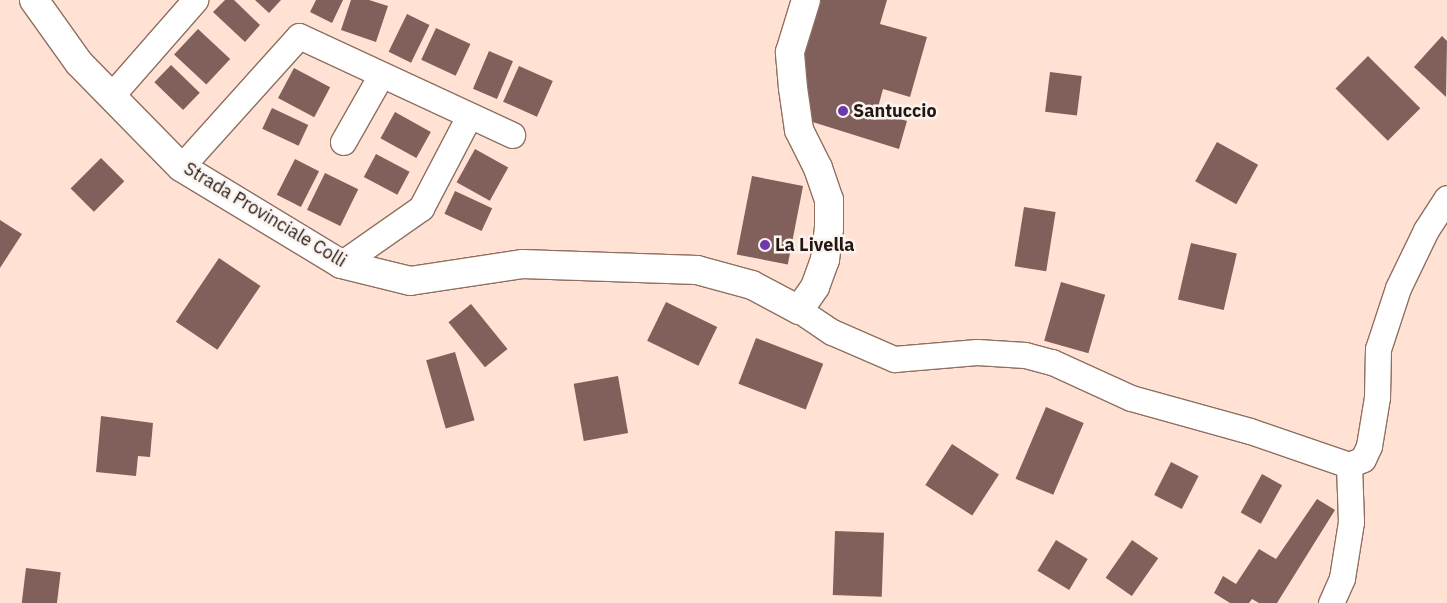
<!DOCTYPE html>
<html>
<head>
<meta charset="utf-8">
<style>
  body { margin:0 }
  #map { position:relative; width:1447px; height:603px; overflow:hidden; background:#ffe2d4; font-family:"IBM Plex Sans",sans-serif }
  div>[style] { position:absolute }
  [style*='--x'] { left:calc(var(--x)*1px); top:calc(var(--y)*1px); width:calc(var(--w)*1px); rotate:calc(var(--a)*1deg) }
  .building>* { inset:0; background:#815f5b; transform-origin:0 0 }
  .roads { filter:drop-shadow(1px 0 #8f7060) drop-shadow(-1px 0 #8f7060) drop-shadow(0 1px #8f7060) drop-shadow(0 -1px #8f7060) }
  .street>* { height:25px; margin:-12.5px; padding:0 12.5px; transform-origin:12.5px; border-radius:12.5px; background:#fff }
  .secondary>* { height:28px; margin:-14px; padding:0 14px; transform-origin:14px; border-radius:14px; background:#fff }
  .dots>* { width:14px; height:14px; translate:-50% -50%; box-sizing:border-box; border:2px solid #fcf4f1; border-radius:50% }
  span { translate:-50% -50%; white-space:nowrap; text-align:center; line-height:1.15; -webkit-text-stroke:5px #fcf4f1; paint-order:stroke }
  .poi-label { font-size:18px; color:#231711; font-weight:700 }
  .left { translate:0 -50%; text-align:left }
  .street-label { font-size:18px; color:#231711 }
</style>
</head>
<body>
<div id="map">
  <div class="building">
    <div style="clip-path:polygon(225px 0,234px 0,260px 25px,245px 42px,213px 12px)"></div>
    <div style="clip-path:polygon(255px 0,281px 0,269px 13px)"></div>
    <div style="clip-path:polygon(316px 0,343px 0,332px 23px,310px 12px)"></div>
    <div style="clip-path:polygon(351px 0,369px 0,388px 6px,376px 42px,341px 30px)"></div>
    <div style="clip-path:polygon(815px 0,887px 0,880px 24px,927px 37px,910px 97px,883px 89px,877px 111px,907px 121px,899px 149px,803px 119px,796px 50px)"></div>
    <div style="left:407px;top:14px;width:25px;height:42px;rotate:26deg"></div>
    <div style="left:436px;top:28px;width:38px;height:35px;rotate:25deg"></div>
    <div style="left:198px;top:29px;width:44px;height:35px;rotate:43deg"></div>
    <div style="clip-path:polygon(1442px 36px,1447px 41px,1446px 97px,1414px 67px)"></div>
    <div style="left:489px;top:51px;width:26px;height:41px;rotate:23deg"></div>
    <div style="left:1368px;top:56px;width:74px;height:46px;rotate:45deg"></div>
    <div style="left:171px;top:65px;width:40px;height:24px;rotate:44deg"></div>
    <div style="left:519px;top:66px;width:37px;height:39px;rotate:24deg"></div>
    <div style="left:294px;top:68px;width:41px;height:34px;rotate:28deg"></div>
    <div style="left:1050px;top:72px;width:32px;height:40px;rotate:7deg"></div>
    <div style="left:272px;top:108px;width:40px;height:23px;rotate:25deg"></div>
    <div style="left:395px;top:112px;width:41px;height:30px;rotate:29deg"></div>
    <div style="left:1217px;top:142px;width:47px;height:45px;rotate:29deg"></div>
    <div style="left:475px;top:149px;width:38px;height:38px;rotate:29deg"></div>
    <div style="left:376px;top:154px;width:38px;height:26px;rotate:28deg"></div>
    <div style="left:101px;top:158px;width:33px;height:43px;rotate:45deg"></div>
    <div style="left:295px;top:159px;width:27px;height:40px;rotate:27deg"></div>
    <div style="left:325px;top:173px;width:37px;height:41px;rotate:26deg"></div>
    <div style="left:752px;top:176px;width:52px;height:80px;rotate:11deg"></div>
    <div style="left:455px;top:191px;width:41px;height:25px;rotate:25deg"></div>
    <div style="left:1024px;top:207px;width:32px;height:60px;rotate:9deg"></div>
    <div style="clip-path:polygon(0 220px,22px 234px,0 268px)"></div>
    <div style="left:1191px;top:243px;width:47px;height:58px;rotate:13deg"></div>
    <div style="left:219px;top:258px;width:50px;height:77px;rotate:34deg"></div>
    <div style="left:1061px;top:282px;width:46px;height:61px;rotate:16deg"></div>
    <div style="left:666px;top:302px;width:57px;height:43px;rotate:26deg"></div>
    <div style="left:471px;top:304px;width:58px;height:29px;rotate:51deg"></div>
    <div style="left:756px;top:338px;width:72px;height:49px;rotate:21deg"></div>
    <div style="left:455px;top:352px;width:71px;height:30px;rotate:74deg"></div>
    <div style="left:618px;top:376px;width:58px;height:45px;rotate:80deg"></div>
    <div style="left:1046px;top:407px;width:41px;height:78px;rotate:23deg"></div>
    <div style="clip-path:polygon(101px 416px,153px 423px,150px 457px,138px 456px,136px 476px,96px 472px)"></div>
    <div style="left:952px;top:444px;width:56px;height:49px;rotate:33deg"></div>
    <div style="left:1171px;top:462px;width:31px;height:37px;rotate:27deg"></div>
    <div style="left:1262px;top:474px;width:23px;height:44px;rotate:29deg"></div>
    <div style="clip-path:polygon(1317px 499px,1335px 510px,1277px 603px,1259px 603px,1252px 599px,1249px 603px,1230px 603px,1214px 593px,1223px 576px,1236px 584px,1259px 549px,1276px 559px)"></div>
    <div style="left:835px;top:531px;width:49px;height:64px;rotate:2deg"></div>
    <div style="left:1056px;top:540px;width:37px;height:36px;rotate:31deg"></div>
    <div style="left:1132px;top:540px;width:32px;height:46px;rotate:35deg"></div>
    <div style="left:26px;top:568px;width:35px;height:35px;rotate:7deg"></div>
  </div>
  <div class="roads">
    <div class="street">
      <div style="--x:111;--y:96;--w:128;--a:-48.8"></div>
      <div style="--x:343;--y:142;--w:77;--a:-60.4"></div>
      <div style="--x:181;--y:167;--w:176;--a:-48"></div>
      <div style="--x:299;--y:36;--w:235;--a:24.9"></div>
      <div style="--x:341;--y:264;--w:98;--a:-35"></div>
      <div style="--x:421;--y:208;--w:104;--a:-62.4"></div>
      <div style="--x:799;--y:310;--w:40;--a:34"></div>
      <div style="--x:832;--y:332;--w:68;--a:23.5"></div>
      <div style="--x:894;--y:359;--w:83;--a:-4.8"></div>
      <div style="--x:977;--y:352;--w:48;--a:3.6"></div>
      <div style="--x:1025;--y:355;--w:28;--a:15"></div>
      <div style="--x:1052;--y:362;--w:87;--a:24.5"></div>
      <div style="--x:1131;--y:398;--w:123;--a:15.5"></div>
      <div style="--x:1250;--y:431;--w:105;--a:19"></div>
      <div style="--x:1349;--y:465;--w:15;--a:-23"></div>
      <div style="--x:1363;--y:459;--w:14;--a:-65"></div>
      <div style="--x:1369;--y:446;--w:50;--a:-80.7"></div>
      <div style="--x:1377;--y:397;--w:48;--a:-88.8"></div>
      <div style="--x:1378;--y:349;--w:64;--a:-71.8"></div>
      <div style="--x:1398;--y:288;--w:64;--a:-64.2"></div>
      <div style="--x:1426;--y:230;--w:38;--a:-57"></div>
      <div style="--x:1331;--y:603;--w:27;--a:-66"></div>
      <div style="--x:1342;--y:578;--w:57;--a:-80.9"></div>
      <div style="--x:1351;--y:522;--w:57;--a:-92"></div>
    </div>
    <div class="secondary">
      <div style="--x:34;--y:0;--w:77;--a:54.5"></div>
      <div style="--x:79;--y:63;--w:146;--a:45.6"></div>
      <div style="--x:181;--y:167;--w:187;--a:31.2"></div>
      <div style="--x:341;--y:264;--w:71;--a:13.8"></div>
      <div style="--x:410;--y:281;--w:113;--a:-8.6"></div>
      <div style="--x:522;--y:264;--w:175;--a:2"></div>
      <div style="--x:697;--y:270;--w:57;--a:15.3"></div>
      <div style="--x:752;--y:285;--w:53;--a:28"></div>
      <div style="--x:799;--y:310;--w:28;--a:-55"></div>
      <div style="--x:815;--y:287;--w:29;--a:-70"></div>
      <div style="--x:825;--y:260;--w:31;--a:-83"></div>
      <div style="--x:829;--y:229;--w:29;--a:-90"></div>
      <div style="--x:829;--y:200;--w:34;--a:-109"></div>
      <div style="--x:818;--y:168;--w:42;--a:-116.6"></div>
      <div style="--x:799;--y:130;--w:42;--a:-98.1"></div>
      <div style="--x:793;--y:88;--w:36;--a:-95"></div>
      <div style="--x:790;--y:52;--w:54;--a:-72.9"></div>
    </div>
  </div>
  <div class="dots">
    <div style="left:843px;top:111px;background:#6f38ae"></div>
    <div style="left:765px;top:245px;background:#6f38ae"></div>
  </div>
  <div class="poi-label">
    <span class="left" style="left:853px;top:111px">Santuccio</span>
    <span class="left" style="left:775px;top:245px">La Livella</span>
  </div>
  <div class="street-label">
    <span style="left:265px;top:215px;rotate:31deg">Strada Provinciale Colli</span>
  </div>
</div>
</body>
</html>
